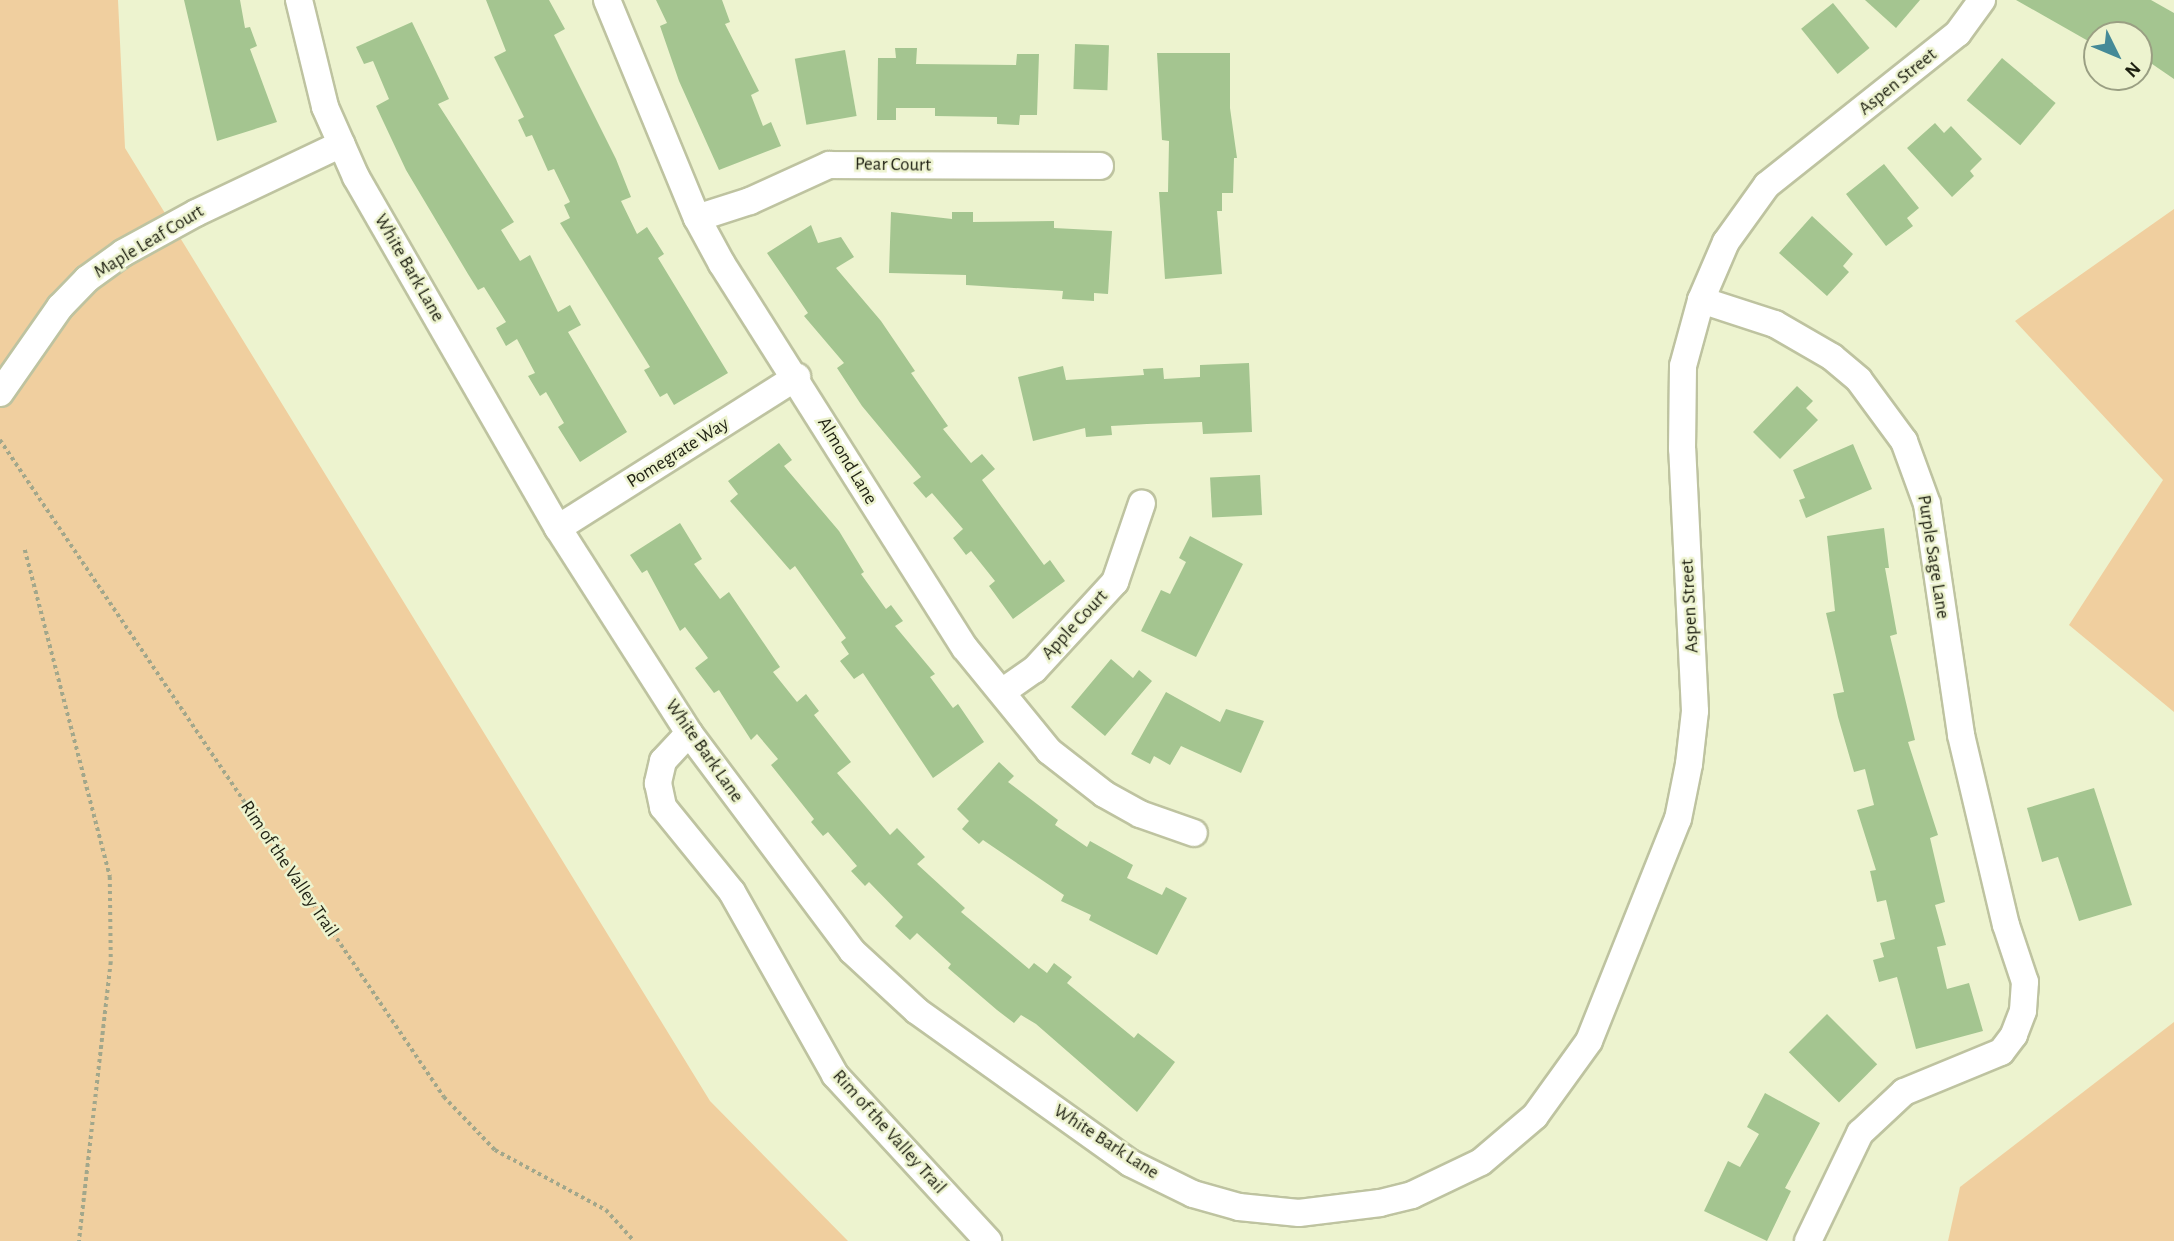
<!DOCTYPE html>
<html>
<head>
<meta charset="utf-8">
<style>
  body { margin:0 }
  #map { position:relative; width:2174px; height:1241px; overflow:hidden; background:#edf3cf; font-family:"Alegreya Sans",sans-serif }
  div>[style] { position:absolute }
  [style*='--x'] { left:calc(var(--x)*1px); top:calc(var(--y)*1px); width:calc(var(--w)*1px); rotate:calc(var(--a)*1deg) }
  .green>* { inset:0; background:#f0cf9f }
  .building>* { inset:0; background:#a4c590; transform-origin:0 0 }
  .path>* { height:3.5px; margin-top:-1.75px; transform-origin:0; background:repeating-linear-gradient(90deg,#a2a78b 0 3.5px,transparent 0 7px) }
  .roads { filter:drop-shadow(2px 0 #bec3a0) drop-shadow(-2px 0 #bec3a0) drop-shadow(0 2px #bec3a0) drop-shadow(0 -2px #bec3a0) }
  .minor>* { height:26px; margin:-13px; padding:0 13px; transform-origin:13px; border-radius:13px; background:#fff }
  span { translate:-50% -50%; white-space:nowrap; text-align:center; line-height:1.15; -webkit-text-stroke:5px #edf3cf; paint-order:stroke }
  .street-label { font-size:19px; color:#1e2012 }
  .north { position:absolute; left:2083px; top:21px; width:70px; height:70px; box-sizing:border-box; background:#edf3cf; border:2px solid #9a9f83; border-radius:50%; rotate:133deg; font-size:19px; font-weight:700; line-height:28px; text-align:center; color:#1e2012 }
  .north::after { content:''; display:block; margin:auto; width:24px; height:32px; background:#458a97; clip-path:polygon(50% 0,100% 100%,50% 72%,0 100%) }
</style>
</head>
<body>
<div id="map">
  <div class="green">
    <div style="clip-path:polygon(0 0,118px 0,125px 148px,710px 1101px,848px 1241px,0 1241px)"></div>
    <div style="clip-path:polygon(2174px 209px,2174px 712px,2069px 625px,2163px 480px,2015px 321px)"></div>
    <div style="clip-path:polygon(2174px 1022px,2174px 1241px,1948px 1241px,1960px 1187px)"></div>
  </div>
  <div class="building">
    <div style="clip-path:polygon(184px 0,240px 0,245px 28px,250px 27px,257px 46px,250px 49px,277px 122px,217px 141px)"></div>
    <div style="clip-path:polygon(486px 0,549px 0,565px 29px,554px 35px,616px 159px,631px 197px,621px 201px,637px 234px,647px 227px,664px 254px,658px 258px,728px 373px,674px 405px,667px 393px,660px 397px,644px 370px,650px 367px,560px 223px,570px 218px,564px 205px,570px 202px,554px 169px,548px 171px,532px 135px,526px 137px,518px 120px,524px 117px,494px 57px,506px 51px)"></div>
    <div style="clip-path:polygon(656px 0,722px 0,730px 22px,725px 24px,759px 91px,751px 95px,763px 126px,771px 122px,781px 146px,719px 170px,679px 81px,660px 26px,667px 23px)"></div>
    <div style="clip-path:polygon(1865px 0,1920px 0,1896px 28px)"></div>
    <div style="clip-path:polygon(2016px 0,2151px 0,2174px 13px,2174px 79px,2139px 55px,2139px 35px,2097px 35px,2097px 46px)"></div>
    <div style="left:1833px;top:3px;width:58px;height:41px;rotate:51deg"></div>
    <div style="clip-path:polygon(412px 22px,449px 99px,438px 104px,514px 222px,501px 230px,520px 261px,530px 255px,558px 312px,570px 305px,581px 325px,568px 332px,627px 432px,580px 462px,558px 427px,564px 423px,546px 392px,540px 396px,528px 376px,535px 373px,517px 339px,506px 346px,496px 328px,506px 322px,484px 287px,478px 290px,468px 274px,406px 170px,376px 106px,389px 99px,373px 61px,364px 64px,356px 47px)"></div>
    <div style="left:1075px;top:44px;width:34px;height:45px;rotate:2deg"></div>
    <div style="clip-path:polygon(895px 48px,917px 48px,916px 64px,1016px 65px,1017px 54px,1039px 54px,1037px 115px,1020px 115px,1019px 125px,997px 124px,997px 117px,935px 116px,935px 108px,896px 108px,896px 120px,877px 120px,878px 58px,896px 58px)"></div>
    <div style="left:845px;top:50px;width:67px;height:51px;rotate:80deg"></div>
    <div style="clip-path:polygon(1157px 53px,1230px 53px,1230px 108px,1237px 158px,1234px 158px,1233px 193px,1222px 193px,1222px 211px,1217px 211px,1222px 274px,1165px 279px,1159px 192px,1168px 192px,1169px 141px,1162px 140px)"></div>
    <div style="left:2002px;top:58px;width:70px;height:55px;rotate:40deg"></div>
    <div style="clip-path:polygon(1935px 123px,1944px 133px,1951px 126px,1982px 159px,1970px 171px,1974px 176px,1952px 197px,1907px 148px)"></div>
    <div style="clip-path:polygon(1884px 164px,1919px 208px,1907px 218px,1913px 226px,1886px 246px,1846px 194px)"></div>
    <div style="clip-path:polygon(891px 212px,952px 219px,952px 212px,973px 212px,973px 222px,1054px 221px,1054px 228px,1112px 231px,1108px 294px,1094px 293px,1094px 301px,1062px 299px,1063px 291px,966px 285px,966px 275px,889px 273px)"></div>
    <div style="clip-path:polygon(1812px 216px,1853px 254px,1843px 266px,1849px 272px,1827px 296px,1779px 253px)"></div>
    <div style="clip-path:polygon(811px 225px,818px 243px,841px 237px,854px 257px,836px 268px,881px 321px,915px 371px,911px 373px,948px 426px,943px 429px,971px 463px,982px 454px,995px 469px,982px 480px,1044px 565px,1050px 560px,1065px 581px,1013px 619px,989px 586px,995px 581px,971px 551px,966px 555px,953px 538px,963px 529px,932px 493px,926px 498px,913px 483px,921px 477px,862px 406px,837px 368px,844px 363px,804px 316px,808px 313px,767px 253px)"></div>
    <div style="clip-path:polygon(1249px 363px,1252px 432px,1203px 434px,1202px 422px,1147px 424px,1111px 426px,1112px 435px,1086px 437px,1085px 428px,1033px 441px,1018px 377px,1063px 366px,1066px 380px,1144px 375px,1143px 369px,1163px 368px,1164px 379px,1200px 377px,1200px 365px)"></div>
    <div style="clip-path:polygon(1797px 386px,1813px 401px,1806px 408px,1818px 420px,1780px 459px,1753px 432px)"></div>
    <div style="clip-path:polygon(779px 443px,792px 460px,784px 466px,839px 531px,864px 572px,861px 574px,886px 609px,891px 605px,903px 621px,895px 626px,935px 674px,930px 677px,953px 708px,958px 704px,984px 742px,933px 778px,863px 673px,854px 679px,840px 661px,849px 654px,841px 642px,846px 638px,795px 566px,790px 570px,730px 501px,738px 494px,728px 481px)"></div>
    <div style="clip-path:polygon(1853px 444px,1872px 489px,1806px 518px,1799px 500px,1805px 498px,1793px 470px)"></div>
    <div style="left:1260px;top:475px;width:40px;height:50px;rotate:87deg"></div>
    <div style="clip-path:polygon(680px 523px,702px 559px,694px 564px,720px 599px,729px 592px,780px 667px,773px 672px,797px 702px,806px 694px,819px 711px,814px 715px,851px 762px,837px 773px,890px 835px,897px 828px,925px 857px,917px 864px,965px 908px,961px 912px,1029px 969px,1034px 963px,1047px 973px,1054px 963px,1072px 977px,1067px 983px,1134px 1038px,1138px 1033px,1175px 1062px,1137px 1112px,1036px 1024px,1021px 1015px,1014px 1023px,997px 1010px,948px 968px,951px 964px,917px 933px,910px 940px,895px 926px,903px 917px,869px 882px,865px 886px,851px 871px,857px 866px,828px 832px,823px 836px,811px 822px,814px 819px,771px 765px,778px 759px,757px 734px,751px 740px,719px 690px,714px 693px,695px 668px,708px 658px,685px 627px,680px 631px,647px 570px,642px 573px,630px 555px)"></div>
    <div style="clip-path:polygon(1884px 528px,1889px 568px,1885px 568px,1897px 634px,1890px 636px,1915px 740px,1908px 742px,1938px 835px,1930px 838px,1945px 902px,1935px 905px,1946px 945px,1937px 947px,1947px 989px,1969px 983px,1983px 1031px,1916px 1049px,1897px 977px,1879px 982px,1873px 960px,1884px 957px,1880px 943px,1895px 939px,1886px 900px,1877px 902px,1870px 871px,1876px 870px,1857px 810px,1874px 805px,1865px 769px,1854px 772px,1838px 717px,1833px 694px,1844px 692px,1826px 613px,1835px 611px,1827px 536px)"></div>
    <div style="clip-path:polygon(1190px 536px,1243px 564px,1196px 657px,1141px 631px,1161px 590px,1170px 594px,1186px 562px,1179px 558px)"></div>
    <div style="clip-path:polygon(1111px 659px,1133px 678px,1139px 670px,1152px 681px,1105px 736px,1071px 707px)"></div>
    <div style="clip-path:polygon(1166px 692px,1220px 722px,1226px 709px,1264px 721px,1241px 773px,1181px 746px,1170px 765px,1154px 756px,1150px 764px,1131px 754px)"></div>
    <div style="clip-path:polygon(999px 762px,1014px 776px,1008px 782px,1058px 820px,1055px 825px,1087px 847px,1090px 841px,1133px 865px,1127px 878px,1162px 895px,1166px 887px,1187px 898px,1157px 955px,1089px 920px,1091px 915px,1061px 901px,1064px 895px,983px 840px,979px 844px,962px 829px,969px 821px,957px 809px)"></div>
    <div style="clip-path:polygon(2094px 788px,2132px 905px,2079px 921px,2058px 857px,2042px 862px,2027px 808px)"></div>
    <div style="left:1827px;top:1014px;width:71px;height:54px;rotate:45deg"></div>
    <div style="clip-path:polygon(1765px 1093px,1820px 1123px,1785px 1188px,1791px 1191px,1767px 1241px,1704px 1211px,1728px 1161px,1740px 1167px,1759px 1134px,1747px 1127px)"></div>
  </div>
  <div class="path">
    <div style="--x:0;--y:440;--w:793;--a:55.95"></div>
    <div style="--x:444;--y:1097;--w:74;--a:46.1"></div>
    <div style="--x:495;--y:1150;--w:126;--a:28.4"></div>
    <div style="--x:606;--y:1210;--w:42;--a:47.9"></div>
    <div style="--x:25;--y:550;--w:338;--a:75.4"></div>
    <div style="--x:110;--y:877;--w:85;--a:89.3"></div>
    <div style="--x:111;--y:962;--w:281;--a:96.5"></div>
  </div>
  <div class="roads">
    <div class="minor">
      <div style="--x:299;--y:0;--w:110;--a:76.3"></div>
      <div style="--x:325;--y:107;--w:77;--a:66.1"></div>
      <div style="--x:356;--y:177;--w:405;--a:60.1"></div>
      <div style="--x:558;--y:528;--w:243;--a:57.4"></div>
      <div style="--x:689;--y:733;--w:272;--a:53.2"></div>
      <div style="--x:852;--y:951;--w:88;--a:42.7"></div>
      <div style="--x:917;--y:1011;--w:262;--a:35.5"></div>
      <div style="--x:1130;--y:1163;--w:70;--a:26.2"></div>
      <div style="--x:1193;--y:1194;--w:48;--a:15.8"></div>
      <div style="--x:1239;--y:1207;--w:60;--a:5.7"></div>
      <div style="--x:1299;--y:1213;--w:82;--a:-7"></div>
      <div style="--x:1380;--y:1203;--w:33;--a:-14"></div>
      <div style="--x:1412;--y:1195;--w:76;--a:-25.6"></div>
      <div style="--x:1481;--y:1162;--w:71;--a:-40.4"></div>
      <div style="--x:1535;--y:1116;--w:92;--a:-54.2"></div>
      <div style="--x:1589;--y:1041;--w:239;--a:-68.2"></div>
      <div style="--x:1678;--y:819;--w:56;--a:-78.7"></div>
      <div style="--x:1689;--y:764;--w:53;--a:-83.5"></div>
      <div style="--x:1695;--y:711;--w:262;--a:-92.8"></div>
      <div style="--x:1682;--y:449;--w:83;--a:-89.3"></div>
      <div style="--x:1683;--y:366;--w:68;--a:-74.7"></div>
      <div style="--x:1701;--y:300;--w:63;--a:-66.7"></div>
      <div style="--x:1726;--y:242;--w:70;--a:-54.3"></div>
      <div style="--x:1767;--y:185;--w:244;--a:-38.5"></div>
      <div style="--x:1958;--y:33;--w:41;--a:-54"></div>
      <div style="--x:607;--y:0;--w:236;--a:67.6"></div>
      <div style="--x:697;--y:218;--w:52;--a:61.5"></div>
      <div style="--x:722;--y:264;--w:454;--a:57.7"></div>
      <div style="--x:965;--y:648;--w:133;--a:50.8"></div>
      <div style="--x:1049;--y:751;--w:70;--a:38"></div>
      <div style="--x:1104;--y:794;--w:41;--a:29.1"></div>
      <div style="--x:1140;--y:814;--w:57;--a:19.4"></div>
      <div style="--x:697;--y:218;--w:56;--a:-17.8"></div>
      <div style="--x:750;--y:201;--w:87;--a:-24.5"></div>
      <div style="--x:829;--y:165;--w:271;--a:0.2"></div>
      <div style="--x:1701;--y:300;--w:78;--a:18"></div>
      <div style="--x:1775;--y:324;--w:66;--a:30.1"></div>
      <div style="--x:1832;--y:357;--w:35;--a:40"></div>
      <div style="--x:1859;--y:380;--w:76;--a:53.6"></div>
      <div style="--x:1904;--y:441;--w:67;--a:69.9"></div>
      <div style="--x:1927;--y:504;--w:233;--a:81.6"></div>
      <div style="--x:1961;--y:735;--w:195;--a:76.7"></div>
      <div style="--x:2006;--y:925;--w:60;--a:71.6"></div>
      <div style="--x:2025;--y:982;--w:29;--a:94"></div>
      <div style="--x:2023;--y:1011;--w:26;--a:111"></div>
      <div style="--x:2014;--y:1035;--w:21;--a:127"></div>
      <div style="--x:2001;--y:1052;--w:105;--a:157.6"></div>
      <div style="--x:1904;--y:1092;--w:60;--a:137"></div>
      <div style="--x:1860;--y:1133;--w:120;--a:115.7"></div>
      <div style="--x:0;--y:393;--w:105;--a:-55.1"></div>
      <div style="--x:60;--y:307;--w:39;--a:-46"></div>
      <div style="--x:87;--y:279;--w:44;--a:-35.8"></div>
      <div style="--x:123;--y:253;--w:83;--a:-28.7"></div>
      <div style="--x:196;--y:213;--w:161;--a:-25.4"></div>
      <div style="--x:558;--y:528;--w:283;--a:-32.3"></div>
      <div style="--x:1002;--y:692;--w:39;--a:-35"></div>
      <div style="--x:1034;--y:670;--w:120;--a:-47.4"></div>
      <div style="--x:1115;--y:582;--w:83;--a:-71.1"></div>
      <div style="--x:689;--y:733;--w:38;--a:133"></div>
      <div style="--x:663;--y:761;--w:23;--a:103"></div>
      <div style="--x:658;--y:783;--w:25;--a:78"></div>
      <div style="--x:663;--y:807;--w:109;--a:50.9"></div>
      <div style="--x:732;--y:892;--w:210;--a:60.6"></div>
      <div style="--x:835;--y:1075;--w:226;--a:47.3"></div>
    </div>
  </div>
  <div class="street-label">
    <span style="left:1898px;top:82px;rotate:-39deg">Aspen Street</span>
    <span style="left:893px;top:165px;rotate:1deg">Pear Court</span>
    <span style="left:149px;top:242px;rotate:-31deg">Maple Leaf Court</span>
    <span style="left:409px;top:268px;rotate:60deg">White Bark Lane</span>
    <span style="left:678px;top:453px;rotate:-32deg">Pomegrate Way</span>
    <span style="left:847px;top:461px;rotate:59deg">Almond Lane</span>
    <span style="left:1933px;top:557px;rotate:81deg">Purple Sage Lane</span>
    <span style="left:1690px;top:606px;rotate:-93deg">Aspen Street</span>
    <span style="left:1075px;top:625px;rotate:-47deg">Apple Court</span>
    <span style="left:704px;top:751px;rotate:55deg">White Bark Lane</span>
    <span style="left:289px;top:869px;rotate:56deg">Rim of the Valley Trail</span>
    <span style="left:889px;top:1132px;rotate:48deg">Rim of the Valley Trail</span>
    <span style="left:1106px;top:1142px;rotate:33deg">White Bark Lane</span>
  </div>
  <div class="north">N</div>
</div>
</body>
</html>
